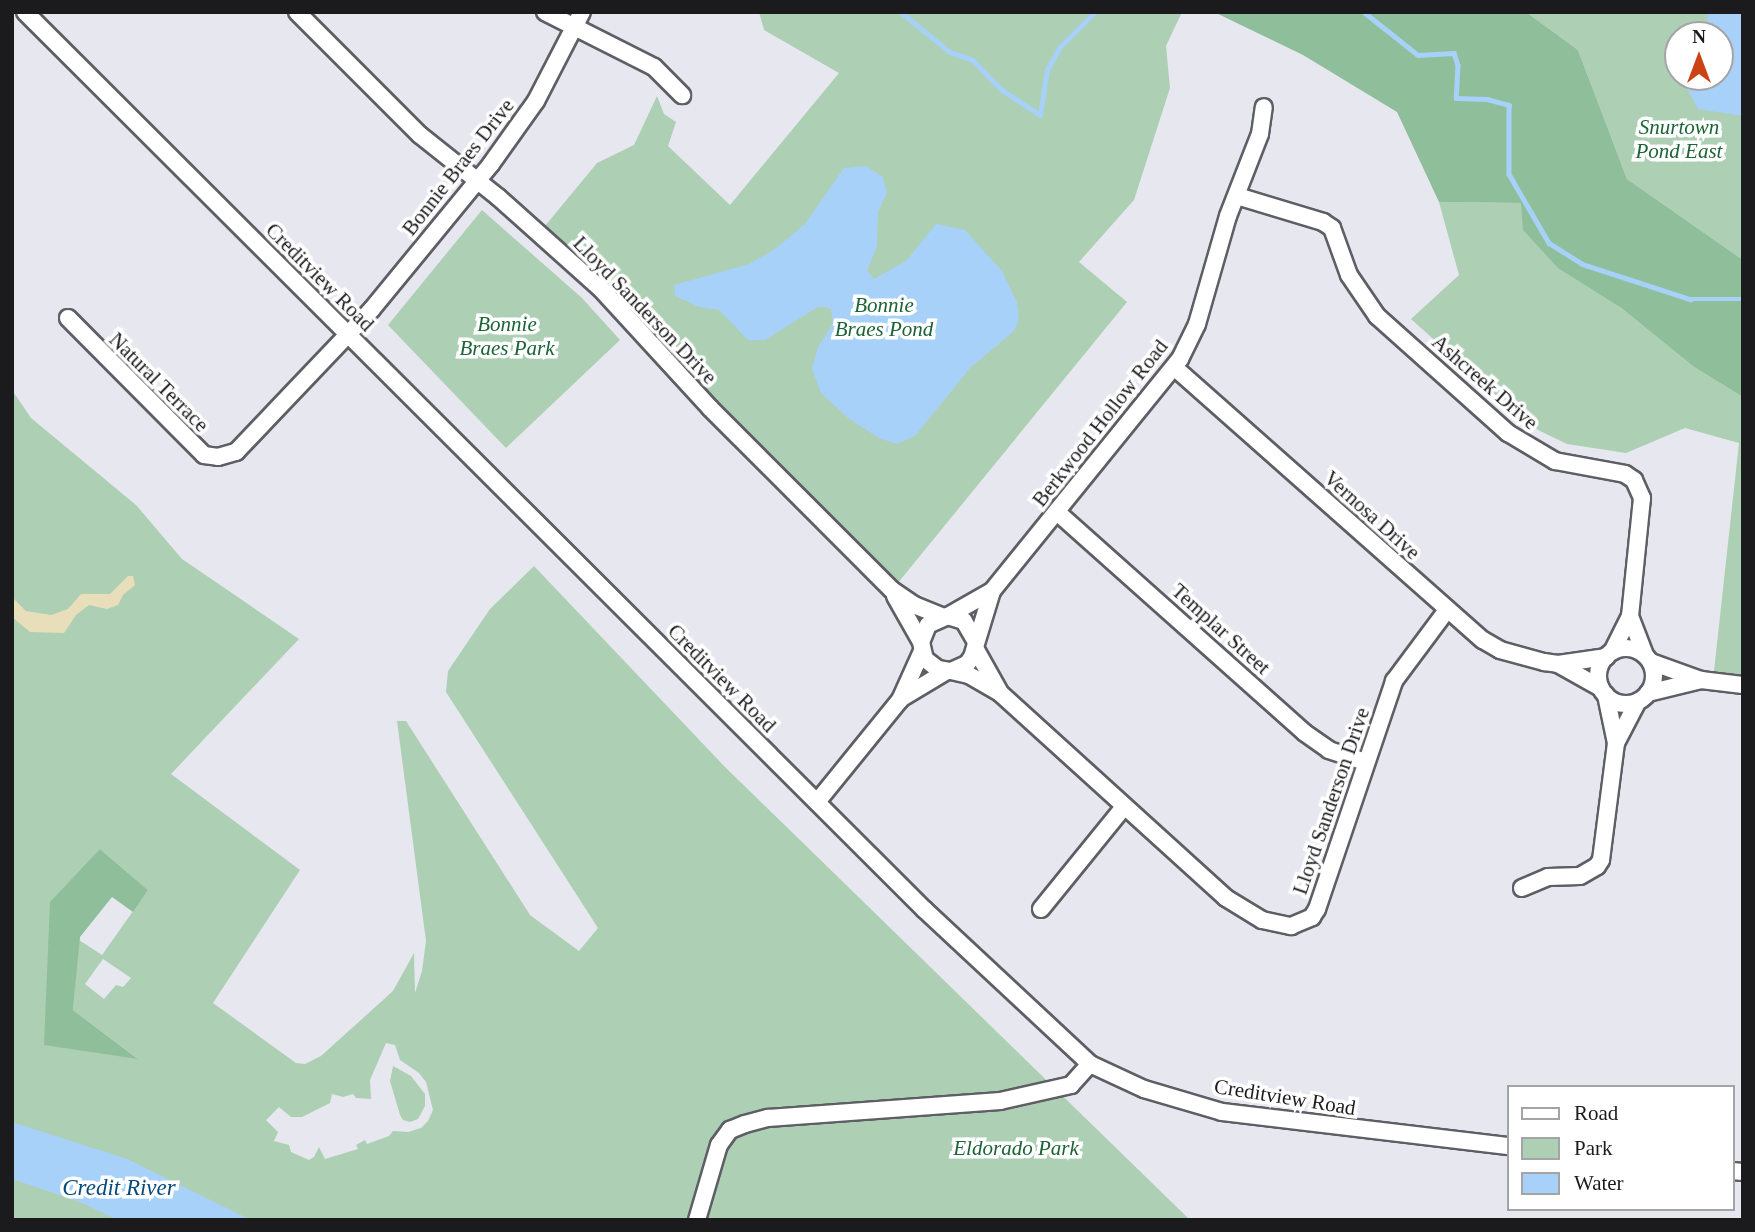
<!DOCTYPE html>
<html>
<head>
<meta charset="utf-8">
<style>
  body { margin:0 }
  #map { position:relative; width:1755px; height:1232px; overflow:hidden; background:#e7e7f0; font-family:"Times New Roman",serif }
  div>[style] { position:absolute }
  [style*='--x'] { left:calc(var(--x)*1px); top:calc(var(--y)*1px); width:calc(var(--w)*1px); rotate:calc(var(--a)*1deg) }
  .green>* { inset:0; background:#adcfb4 }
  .forest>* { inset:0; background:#8fbe9a }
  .sand>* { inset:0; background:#e8dfba }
  .water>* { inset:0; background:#a7d1f9 }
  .stream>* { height:4.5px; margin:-2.25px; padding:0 2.25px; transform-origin:2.25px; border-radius:2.25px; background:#a7d1f9 }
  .roads { filter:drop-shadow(2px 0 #5e5e65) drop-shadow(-2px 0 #5e5e65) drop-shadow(0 2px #5e5e65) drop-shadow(0 -2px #5e5e65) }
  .minor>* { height:16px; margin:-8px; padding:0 8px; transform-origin:8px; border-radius:8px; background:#fff }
  .minor>.ring { margin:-8px; padding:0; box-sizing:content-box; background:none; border:16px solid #fff; border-radius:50% }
  span { translate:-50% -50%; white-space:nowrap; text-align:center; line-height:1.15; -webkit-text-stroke:7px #fff; paint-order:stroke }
  .park-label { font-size:21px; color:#1c6335; font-style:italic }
  .street-label { font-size:21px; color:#1b1b1e }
  .water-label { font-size:23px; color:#054a7a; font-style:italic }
  .frame { position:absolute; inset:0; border:14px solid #1b1b1e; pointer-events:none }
  .legend { position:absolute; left:1507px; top:1085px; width:228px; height:126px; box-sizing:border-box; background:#fff; border:2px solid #a4a4a5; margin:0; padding:9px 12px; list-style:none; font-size:21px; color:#1b1b1e }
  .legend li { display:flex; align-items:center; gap:14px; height:35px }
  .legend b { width:35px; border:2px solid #a4a4a5 }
  .north { position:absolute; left:1664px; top:21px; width:70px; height:70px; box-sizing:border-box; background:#fff; border:2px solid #a4a4a5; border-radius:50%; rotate:0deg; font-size:19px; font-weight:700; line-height:28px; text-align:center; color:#1b1b1e }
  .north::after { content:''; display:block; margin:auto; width:24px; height:32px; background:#cb4314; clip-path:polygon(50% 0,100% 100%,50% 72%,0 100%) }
</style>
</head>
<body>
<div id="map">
  <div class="green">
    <div style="clip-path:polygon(759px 12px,1182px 12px,1166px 46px,1170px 88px,1134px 200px,1079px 262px,1127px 302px,897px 584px,715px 400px,606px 281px,545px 226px,597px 163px,634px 145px,657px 96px,664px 114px,676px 122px,668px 146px,730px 205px,839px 73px,764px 30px)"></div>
    <div style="clip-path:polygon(evenodd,1526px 12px,1743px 12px,1743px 260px,1627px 179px,1578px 50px,1526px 12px,1678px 35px,1720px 35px,1720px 77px,1678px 77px,1678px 35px)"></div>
    <div style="clip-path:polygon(1439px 202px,1521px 203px,1620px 307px,1694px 367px,1743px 397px,1743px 675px,1714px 671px,1739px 443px,1685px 428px,1626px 453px,1567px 444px,1540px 431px,1521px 418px,1411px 319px,1459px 275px)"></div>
    <div style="clip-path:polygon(482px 210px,582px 298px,620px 340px,506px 448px,388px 325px)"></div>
    <div style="clip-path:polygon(evenodd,12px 390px,31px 418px,136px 505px,182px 559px,299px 639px,171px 774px,300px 870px,213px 1003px,296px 1063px,305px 1064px,321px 1056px,393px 991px,414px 953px,415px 993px,422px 971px,426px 941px,397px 721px,406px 721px,530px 915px,579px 951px,598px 928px,446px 692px,448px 671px,490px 609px,534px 566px,725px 767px,1190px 1220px,12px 1220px,12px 390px,100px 849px,148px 890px,102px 955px,79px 940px,73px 1010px,137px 1058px,44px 1044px,100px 849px,12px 390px,103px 959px,131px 978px,123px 987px,116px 985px,104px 999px,85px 984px,103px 959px,12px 390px,386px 1043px,395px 1045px,400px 1060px,419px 1073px,426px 1082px,433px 1110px,428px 1121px,421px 1128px,408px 1132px,393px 1131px,389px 1136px,367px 1144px,365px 1140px,356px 1145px,358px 1149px,325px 1159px,319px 1147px,314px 1157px,309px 1160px,291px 1152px,289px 1145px,274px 1141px,278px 1132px,266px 1120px,279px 1107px,291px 1117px,302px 1117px,330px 1103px,332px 1094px,343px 1097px,353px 1094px,356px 1098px,371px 1099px,370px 1080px,386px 1043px)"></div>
    <div style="clip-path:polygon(393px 1066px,411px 1076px,425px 1094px,425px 1106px,418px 1119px,410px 1122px,403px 1120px,400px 1115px,390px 1081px)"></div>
  </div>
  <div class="forest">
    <div style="clip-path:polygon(1214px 12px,1526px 12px,1578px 50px,1627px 179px,1743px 260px,1743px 397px,1694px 367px,1620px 307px,1558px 268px,1523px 230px,1521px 203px,1439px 202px,1397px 112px,1303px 55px)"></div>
    <div style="clip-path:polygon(100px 849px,148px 890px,133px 912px,112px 897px,80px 937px,73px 1010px,138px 1059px,44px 1045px,50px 902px)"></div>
  </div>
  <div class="sand">
    <div style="clip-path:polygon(128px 576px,133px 576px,135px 585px,123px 595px,118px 605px,107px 609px,89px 605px,76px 615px,64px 633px,30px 632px,12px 617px,12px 597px,26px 611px,51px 615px,68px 609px,81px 594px,110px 594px)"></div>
  </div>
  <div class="water">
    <div style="clip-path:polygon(1708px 12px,1743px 12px,1743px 116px,1698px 109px,1687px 88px,1687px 77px,1720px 77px,1720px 35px,1706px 35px)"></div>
    <div style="clip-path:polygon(866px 166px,883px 177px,887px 193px,878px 212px,877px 246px,867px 271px,874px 279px,906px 261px,936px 224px,965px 230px,1002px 271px,1017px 302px,1019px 321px,1013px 332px,971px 367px,915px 436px,897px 444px,879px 438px,848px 418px,821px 393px,812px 369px,818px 347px,833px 323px,831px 310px,827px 307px,818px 307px,765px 340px,748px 340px,719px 310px,699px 307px,675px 296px,674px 285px,749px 264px,775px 249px,805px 224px,844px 168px)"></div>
    <div style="clip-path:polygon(12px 1122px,127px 1159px,251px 1220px,118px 1220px,77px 1201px,12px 1179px)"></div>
  </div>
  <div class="stream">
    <div style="--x:901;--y:12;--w:63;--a:39.2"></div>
    <div style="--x:950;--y:52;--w:24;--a:19"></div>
    <div style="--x:973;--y:60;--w:42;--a:46"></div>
    <div style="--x:1002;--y:90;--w:45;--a:33.3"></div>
    <div style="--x:1040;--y:115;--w:46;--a:-81.2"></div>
    <div style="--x:1047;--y:70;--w:25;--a:-61"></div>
    <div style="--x:1059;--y:48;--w:51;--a:-45"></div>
    <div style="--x:1364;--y:12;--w:69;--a:38.5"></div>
    <div style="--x:1418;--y:55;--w:36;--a:-3"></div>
    <div style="--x:1454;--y:53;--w:13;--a:72"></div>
    <div style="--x:1458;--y:65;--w:33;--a:93"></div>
    <div style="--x:1456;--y:98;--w:31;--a:2"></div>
    <div style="--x:1487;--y:99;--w:23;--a:15"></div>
    <div style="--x:1509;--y:105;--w:69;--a:90"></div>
    <div style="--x:1509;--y:174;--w:80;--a:59.9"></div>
    <div style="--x:1549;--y:243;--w:39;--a:32"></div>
    <div style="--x:1582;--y:264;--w:114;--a:18"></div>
    <div style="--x:1690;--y:299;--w:53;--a:0"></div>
  </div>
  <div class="roads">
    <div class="minor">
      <div style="--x:25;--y:12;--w:1271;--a:44.94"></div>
      <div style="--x:925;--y:910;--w:226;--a:43"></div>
      <div style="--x:1090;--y:1064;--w:60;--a:24.8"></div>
      <div style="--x:1144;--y:1089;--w:81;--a:16.4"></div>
      <div style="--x:1222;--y:1112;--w:288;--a:6.8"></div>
      <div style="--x:297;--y:12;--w:174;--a:45"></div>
      <div style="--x:420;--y:135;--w:100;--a:38.5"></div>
      <div style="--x:498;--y:197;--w:138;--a:41.8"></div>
      <div style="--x:601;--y:289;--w:161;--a:47.5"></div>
      <div style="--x:710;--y:408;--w:257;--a:45"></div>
      <div style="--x:892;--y:590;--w:27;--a:34"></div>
      <div style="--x:914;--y:605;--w:32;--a:22"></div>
      <div style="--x:545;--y:12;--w:122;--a:26.8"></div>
      <div style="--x:654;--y:67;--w:40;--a:45"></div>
      <div style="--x:1237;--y:196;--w:90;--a:16.8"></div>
      <div style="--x:1323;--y:222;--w:11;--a:34"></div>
      <div style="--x:1332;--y:228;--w:50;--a:70.1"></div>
      <div style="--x:1349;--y:275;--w:50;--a:55.7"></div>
      <div style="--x:1377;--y:316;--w:176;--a:41.8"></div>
      <div style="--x:1508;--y:433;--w:55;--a:30.8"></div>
      <div style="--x:1555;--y:461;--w:71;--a:10.5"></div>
      <div style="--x:1625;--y:474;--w:11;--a:34"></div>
      <div style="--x:1634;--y:480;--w:20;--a:66"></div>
      <div style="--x:1642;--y:498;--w:119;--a:95.8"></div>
      <div style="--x:1630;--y:616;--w:40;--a:116.6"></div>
      <div style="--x:68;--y:318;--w:193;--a:45.2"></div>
      <div style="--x:204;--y:455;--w:14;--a:8"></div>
      <div style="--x:218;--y:457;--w:19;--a:-16"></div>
      <div style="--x:236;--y:452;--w:197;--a:-46.4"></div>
      <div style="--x:372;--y:309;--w:188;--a:-50.6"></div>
      <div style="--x:491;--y:164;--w:77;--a:-54.5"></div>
      <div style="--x:536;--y:101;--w:100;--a:-62.7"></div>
      <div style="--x:1174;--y:367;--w:412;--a:41.5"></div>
      <div style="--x:1483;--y:640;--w:20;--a:30"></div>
      <div style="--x:1500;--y:650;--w:46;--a:15.3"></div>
      <div style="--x:1544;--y:662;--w:14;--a:8"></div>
      <div style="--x:1558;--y:664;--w:49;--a:-8.3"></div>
      <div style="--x:1057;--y:512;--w:332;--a:41.7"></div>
      <div style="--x:1305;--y:733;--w:29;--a:35"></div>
      <div style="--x:1329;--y:750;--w:39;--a:18"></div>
      <div style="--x:895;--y:596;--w:53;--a:60.5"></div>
      <div style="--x:948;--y:616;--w:51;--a:-29.6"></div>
      <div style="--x:992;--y:591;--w:299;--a:-51"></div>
      <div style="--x:1180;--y:359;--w:39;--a:-64"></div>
      <div style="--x:1197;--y:324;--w:112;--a:-74"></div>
      <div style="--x:1228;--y:216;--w:88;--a:-68.7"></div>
      <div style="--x:1260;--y:134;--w:27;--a:-82"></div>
      <div style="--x:1630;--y:616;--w:42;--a:69"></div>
      <div style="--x:976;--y:642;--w:24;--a:-120"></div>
      <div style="--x:964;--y:621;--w:17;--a:-163"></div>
      <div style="--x:948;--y:616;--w:22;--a:156"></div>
      <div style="--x:928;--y:625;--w:18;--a:112"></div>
      <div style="--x:921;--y:642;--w:17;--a:77"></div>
      <div style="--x:925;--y:659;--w:16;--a:38"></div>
      <div style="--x:938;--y:669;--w:13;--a:9"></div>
      <div style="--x:951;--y:671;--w:17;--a:-24"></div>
      <div style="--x:967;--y:664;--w:9;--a:-54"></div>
      <div style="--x:972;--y:657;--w:69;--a:-73.1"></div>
      <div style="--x:975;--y:648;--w:49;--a:60.8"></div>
      <div class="ring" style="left:1598px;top:648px;width:40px;height:40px"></div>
      <div style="--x:1651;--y:662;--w:53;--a:19.8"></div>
      <div style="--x:1701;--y:680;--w:42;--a:6.8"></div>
      <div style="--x:1558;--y:664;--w:49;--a:29.2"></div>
      <div style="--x:951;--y:671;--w:18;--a:13"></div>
      <div style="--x:969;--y:675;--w:36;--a:30"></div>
      <div style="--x:1000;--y:693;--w:305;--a:42.2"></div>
      <div style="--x:1226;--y:898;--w:42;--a:31.4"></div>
      <div style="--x:1262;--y:920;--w:30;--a:12"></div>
      <div style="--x:1291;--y:926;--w:23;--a:-23"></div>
      <div style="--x:1312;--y:917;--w:9;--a:-58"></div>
      <div style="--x:1317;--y:909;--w:241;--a:-71.3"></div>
      <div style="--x:1394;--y:681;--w:89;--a:-53.3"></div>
      <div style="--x:1648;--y:693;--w:55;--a:-13.8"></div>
      <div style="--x:902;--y:698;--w:52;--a:-31"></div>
      <div style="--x:1616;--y:743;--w:47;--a:-62.4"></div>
      <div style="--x:817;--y:802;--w:132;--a:-50.9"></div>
      <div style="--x:900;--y:700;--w:54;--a:-65.8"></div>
      <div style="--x:1522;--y:888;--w:28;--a:-23"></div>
      <div style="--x:1548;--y:877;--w:32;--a:-2"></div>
      <div style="--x:1580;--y:876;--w:20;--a:-30"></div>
      <div style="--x:1597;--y:866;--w:7;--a:-56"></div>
      <div style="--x:1601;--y:860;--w:118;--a:-82.7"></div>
      <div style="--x:1616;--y:743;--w:49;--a:-101.8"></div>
      <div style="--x:1041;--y:909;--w:132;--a:-50.9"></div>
      <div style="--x:1732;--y:1171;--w:11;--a:5"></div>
      <div style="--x:697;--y:1220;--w:78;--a:-73.7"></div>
      <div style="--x:719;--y:1145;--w:19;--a:-54"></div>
      <div style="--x:730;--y:1130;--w:16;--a:-22"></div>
      <div style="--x:745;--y:1124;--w:24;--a:-15"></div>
      <div style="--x:768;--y:1118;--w:233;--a:-4.2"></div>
      <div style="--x:1000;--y:1101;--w:73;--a:-12.7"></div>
      <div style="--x:1071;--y:1085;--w:28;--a:-48"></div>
    </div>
  </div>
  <div class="park-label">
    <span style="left:1679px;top:139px">Snurtown<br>Pond East</span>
    <span style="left:884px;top:317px">Bonnie<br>Braes Pond</span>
    <span style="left:507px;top:336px">Bonnie<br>Braes Park</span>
    <span style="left:1016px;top:1148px">Eldorado Park</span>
  </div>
  <div class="street-label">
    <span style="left:458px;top:167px;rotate:-52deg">Bonnie Braes Drive</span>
    <span style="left:320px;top:277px;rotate:45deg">Creditview Road</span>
    <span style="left:645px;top:310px;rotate:46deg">Lloyd Sanderson Drive</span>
    <span style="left:159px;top:382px;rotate:45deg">Natural Terrace</span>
    <span style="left:1485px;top:382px;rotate:41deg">Ashcreek Drive</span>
    <span style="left:1100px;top:423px;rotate:-52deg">Berkwood Hollow Road</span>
    <span style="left:1372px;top:515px;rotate:42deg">Vernosa Drive</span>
    <span style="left:1221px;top:629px;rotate:42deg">Templar Street</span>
    <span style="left:722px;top:678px;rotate:45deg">Creditview Road</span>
    <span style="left:1331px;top:801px;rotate:-71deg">Lloyd Sanderson Drive</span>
    <span style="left:1285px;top:1097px;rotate:9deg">Creditview Road</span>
  </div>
  <div class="water-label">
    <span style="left:119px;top:1188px">Credit River</span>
  </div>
  <div class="frame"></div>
  <ul class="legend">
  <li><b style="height:9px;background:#fff"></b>Road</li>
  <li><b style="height:19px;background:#adcfb4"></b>Park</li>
  <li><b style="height:19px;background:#a7d1f9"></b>Water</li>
  </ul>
  <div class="north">N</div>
</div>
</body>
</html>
